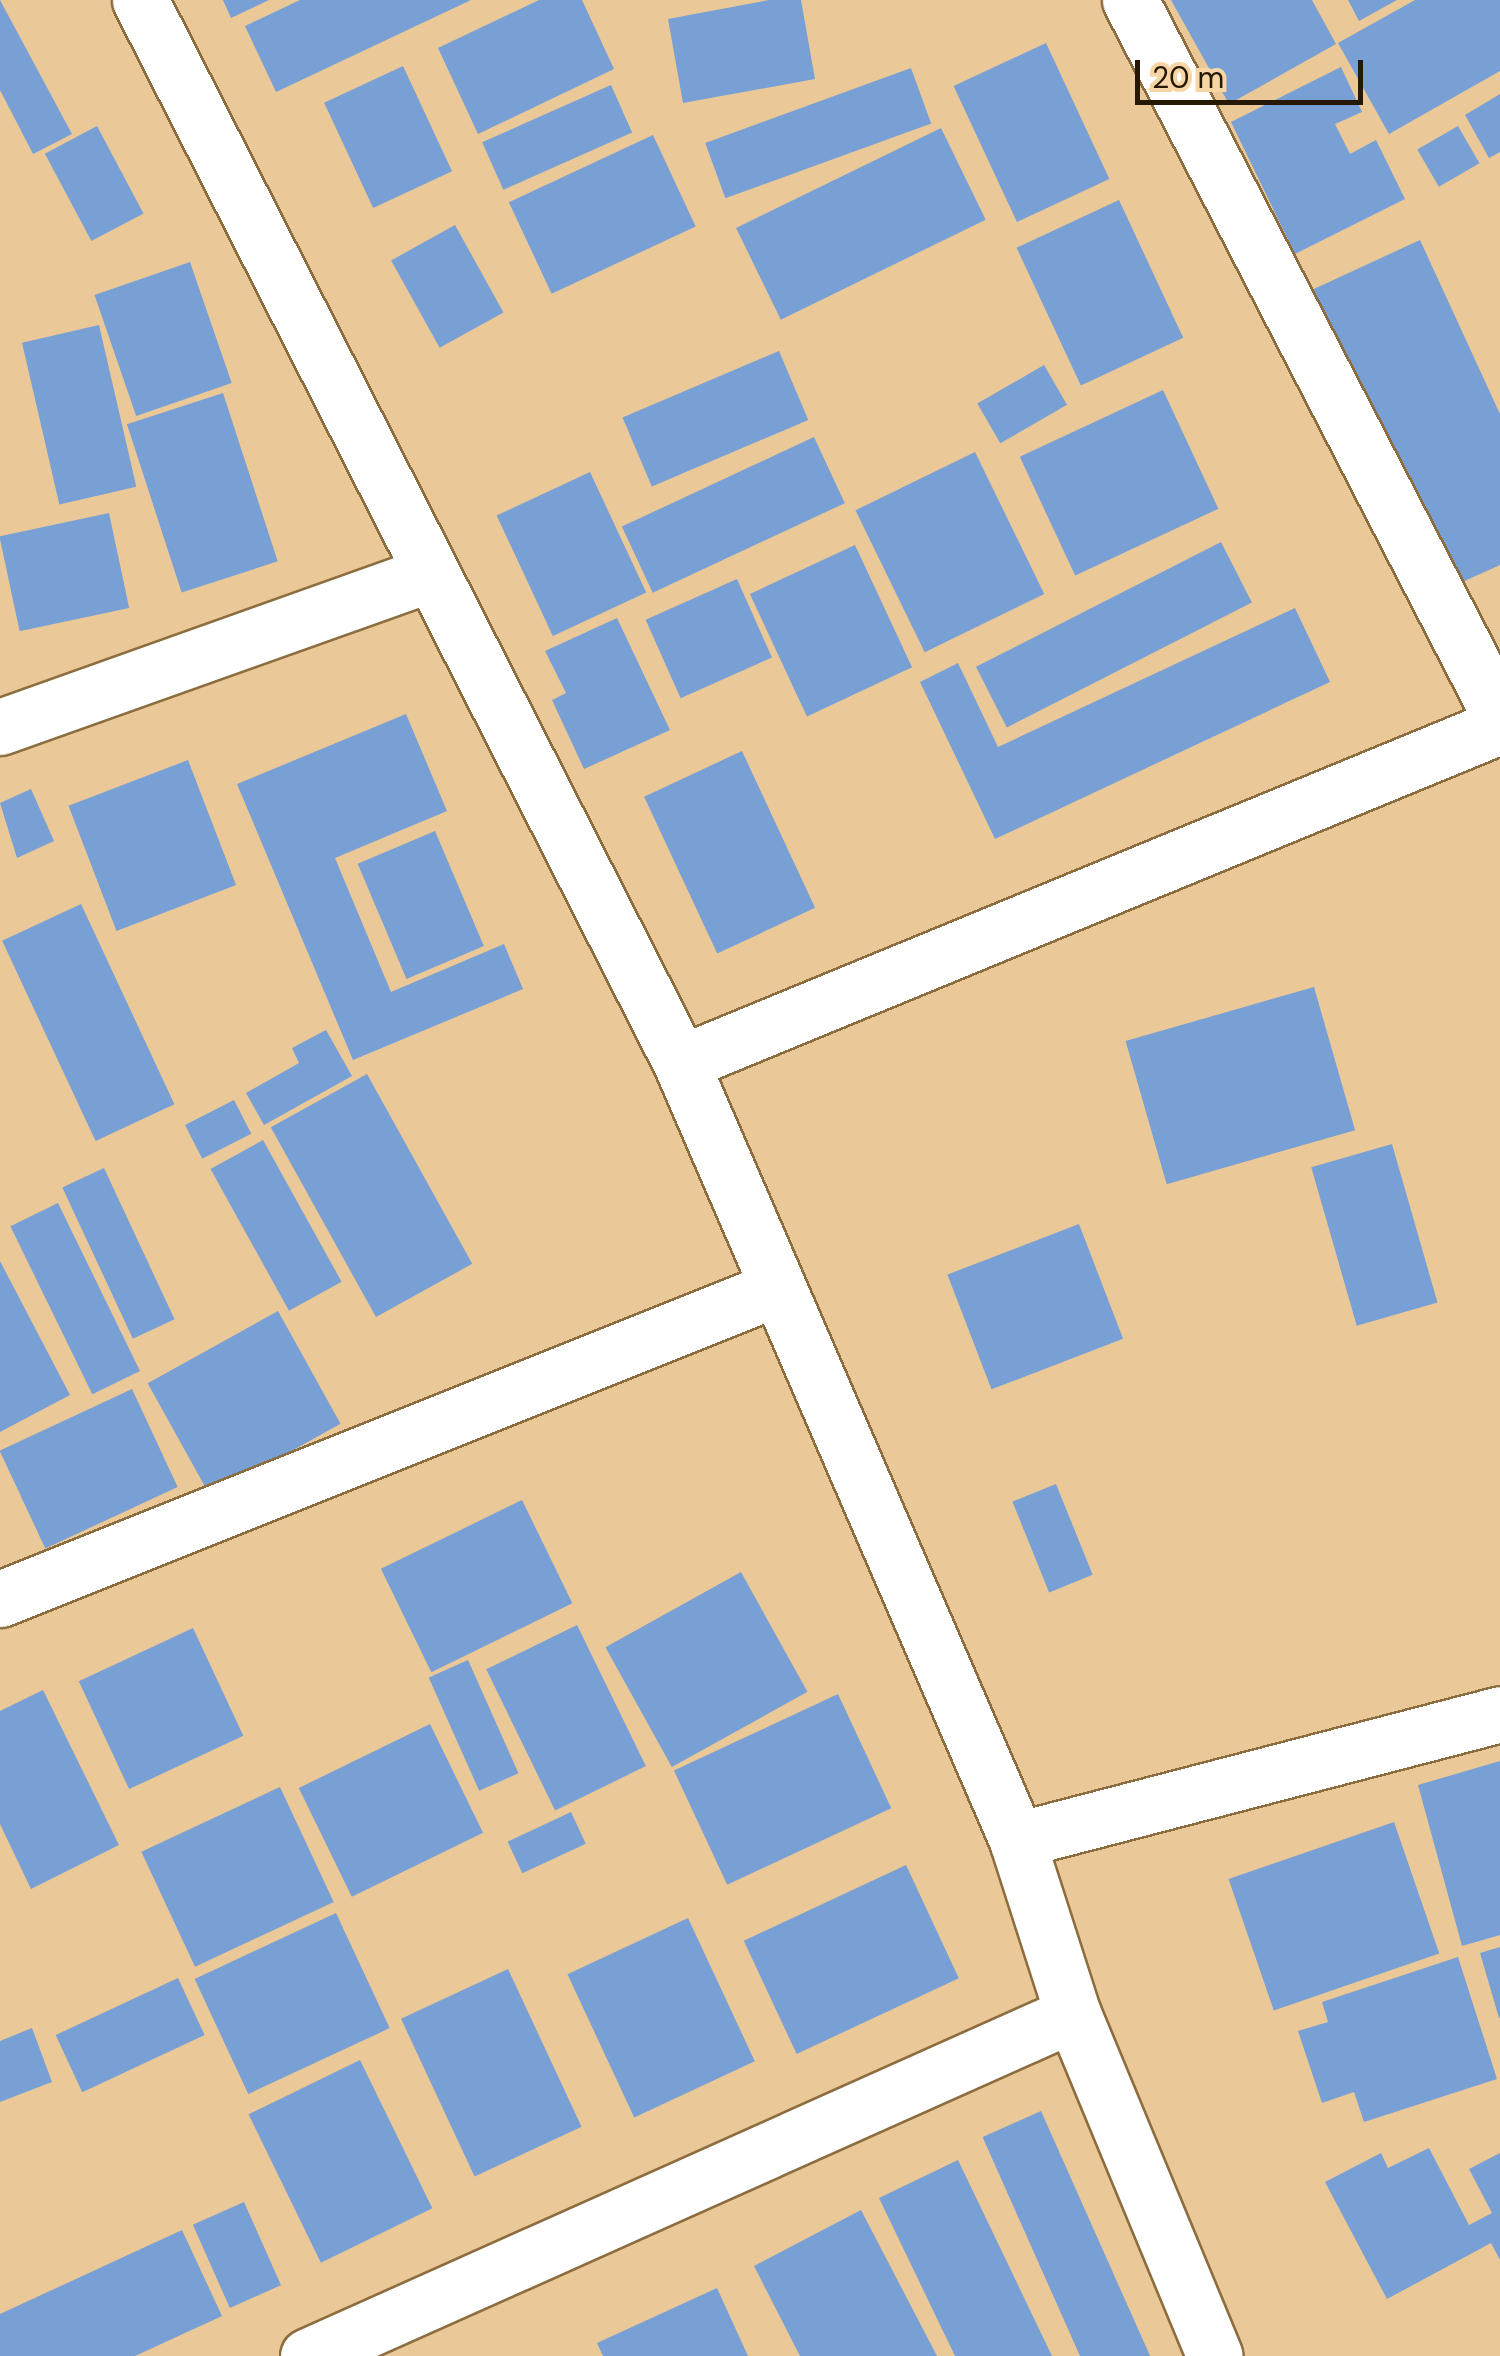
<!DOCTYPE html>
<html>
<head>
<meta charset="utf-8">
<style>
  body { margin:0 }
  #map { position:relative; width:1500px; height:2356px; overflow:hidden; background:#ebc898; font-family:"DM Sans",sans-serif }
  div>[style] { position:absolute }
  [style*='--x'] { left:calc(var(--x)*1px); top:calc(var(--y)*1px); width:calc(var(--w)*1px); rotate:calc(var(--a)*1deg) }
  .building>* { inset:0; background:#78a0d4; transform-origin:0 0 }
  .roads { filter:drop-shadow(2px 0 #8c6d3f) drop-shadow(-2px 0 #8c6d3f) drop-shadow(0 2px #8c6d3f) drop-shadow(0 -2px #8c6d3f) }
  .minor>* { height:55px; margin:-27.5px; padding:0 27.5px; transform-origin:27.5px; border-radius:27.5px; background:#fff }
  span { translate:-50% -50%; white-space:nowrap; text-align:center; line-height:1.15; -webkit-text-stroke:8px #f8d5a5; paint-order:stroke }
  .scale { position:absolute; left:1135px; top:60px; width:228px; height:45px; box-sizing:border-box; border:5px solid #251906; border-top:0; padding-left:12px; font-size:30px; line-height:35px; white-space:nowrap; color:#251906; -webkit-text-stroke:8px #f8d5a5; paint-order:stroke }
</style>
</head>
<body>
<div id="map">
  <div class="building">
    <div style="clip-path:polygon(0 0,72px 134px,33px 154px,0 90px)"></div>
    <div style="clip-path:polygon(223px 0,269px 0,231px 18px)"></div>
    <div style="clip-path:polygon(300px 0,471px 0,276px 92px,245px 26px)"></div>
    <div style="clip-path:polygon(539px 0,582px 0,614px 69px,478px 134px,438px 48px)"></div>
    <div style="clip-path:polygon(769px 0,801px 0,815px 79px,683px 103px,668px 19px)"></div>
    <div style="clip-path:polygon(1171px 0,1312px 0,1336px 44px,1229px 104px)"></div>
    <div style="clip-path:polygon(1348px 0,1397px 0,1359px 21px)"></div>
    <div style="clip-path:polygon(1415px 0,1500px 0,1500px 71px,1389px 134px,1338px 43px)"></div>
    <div style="left:1046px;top:43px;width:150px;height:102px;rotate:65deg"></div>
    <div style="left:403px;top:66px;width:116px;height:87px;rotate:65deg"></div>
    <div style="clip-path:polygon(1341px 67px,1362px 112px,1335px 124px,1350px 154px,1376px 140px,1405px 199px,1295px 254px,1231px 122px)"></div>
    <div style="left:911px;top:68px;width:59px;height:219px;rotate:70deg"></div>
    <div style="left:611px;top:85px;width:52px;height:141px;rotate:66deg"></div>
    <div style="clip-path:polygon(1500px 94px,1500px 152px,1489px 158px,1465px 115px)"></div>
    <div style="left:97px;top:126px;width:99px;height:59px;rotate:62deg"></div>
    <div style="left:1458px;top:126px;width:43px;height:47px;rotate:60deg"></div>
    <div style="left:941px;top:128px;width:102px;height:228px;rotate:64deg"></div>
    <div style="left:653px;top:135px;width:101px;height:159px;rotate:65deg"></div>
    <div style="left:1119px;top:200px;width:152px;height:113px;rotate:65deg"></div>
    <div style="left:455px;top:225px;width:100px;height:73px;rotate:61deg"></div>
    <div style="clip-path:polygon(1420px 240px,1500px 414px,1500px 565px,1440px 592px,1303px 294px)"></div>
    <div style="left:190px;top:262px;width:128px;height:101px;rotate:71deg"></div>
    <div style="left:99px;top:325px;width:166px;height:79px;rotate:77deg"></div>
    <div style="left:779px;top:351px;width:75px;height:170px;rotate:67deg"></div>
    <div style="left:1044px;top:365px;width:46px;height:77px;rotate:60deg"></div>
    <div style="left:1163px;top:390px;width:131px;height:158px;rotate:65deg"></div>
    <div style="left:223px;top:393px;width:177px;height:101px;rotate:72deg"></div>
    <div style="left:814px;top:437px;width:73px;height:212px;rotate:65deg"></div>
    <div style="left:975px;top:452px;width:158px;height:133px;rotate:64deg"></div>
    <div style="left:590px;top:472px;width:133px;height:103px;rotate:65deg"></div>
    <div style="left:109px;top:513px;width:97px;height:112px;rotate:78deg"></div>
    <div style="left:1221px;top:542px;width:68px;height:275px;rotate:63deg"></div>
    <div style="left:855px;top:545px;width:135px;height:116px;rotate:65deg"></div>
    <div style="left:737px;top:579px;width:86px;height:100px;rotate:66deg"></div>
    <div style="clip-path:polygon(1295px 608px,1330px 682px,995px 839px,920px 682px,958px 663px,998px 747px)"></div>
    <div style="clip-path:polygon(617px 618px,670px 730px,584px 769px,552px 700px,566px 693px,545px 651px)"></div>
    <div style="clip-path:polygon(406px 714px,447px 811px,335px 858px,391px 992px,504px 944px,523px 989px,353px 1060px,237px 784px)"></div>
    <div style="left:742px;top:751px;width:173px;height:108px;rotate:65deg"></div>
    <div style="left:188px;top:760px;width:134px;height:128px;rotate:69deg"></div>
    <div style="clip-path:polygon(31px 789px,54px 841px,17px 858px,0 803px)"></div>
    <div style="left:435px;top:831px;width:125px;height:84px;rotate:67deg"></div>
    <div style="left:81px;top:904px;width:221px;height:87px;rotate:65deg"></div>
    <div style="left:1314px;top:987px;width:149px;height:196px;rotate:74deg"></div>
    <div style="clip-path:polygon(326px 1030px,352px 1076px,264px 1125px,246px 1093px,299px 1063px,292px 1048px)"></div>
    <div style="left:367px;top:1074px;width:217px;height:110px;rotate:61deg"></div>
    <div style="left:234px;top:1100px;width:38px;height:55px;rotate:63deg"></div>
    <div style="left:263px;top:1140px;width:162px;height:60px;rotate:61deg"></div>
    <div style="left:1392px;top:1144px;width:165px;height:84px;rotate:74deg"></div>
    <div style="left:104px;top:1168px;width:167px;height:46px;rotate:65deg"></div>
    <div style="left:58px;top:1203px;width:187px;height:53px;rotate:64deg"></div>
    <div style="left:1079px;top:1224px;width:123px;height:141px;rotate:69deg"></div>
    <div style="clip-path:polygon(0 1261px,70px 1395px,0 1432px)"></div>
    <div style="left:278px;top:1311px;width:129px;height:149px;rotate:61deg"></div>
    <div style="left:132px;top:1389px;width:108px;height:146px;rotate:65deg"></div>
    <div style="left:1056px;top:1484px;width:98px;height:47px;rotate:68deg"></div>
    <div style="left:522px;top:1500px;width:115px;height:157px;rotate:64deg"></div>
    <div style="left:741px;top:1572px;width:137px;height:155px;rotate:61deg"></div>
    <div style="left:577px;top:1625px;width:157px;height:101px;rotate:64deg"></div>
    <div style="left:193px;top:1628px;width:119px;height:126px;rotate:65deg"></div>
    <div style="left:468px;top:1660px;width:124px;height:43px;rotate:66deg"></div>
    <div style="clip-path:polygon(43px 1690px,119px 1845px,31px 1889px,0 1824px,0 1711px)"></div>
    <div style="left:838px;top:1694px;width:126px;height:181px;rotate:65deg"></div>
    <div style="left:430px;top:1724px;width:121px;height:146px;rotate:64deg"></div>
    <div style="clip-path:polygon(1500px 1761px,1500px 1935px,1462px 1946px,1418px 1785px)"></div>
    <div style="left:280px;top:1787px;width:127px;height:153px;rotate:65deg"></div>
    <div style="left:571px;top:1812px;width:35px;height:70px;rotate:65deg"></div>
    <div style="left:1394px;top:1822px;width:139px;height:175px;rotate:71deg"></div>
    <div style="left:906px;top:1865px;width:125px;height:179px;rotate:65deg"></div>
    <div style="left:336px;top:1913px;width:127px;height:156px;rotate:65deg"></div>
    <div style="left:688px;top:1918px;width:158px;height:133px;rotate:65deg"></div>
    <div style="clip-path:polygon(1500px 1947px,1500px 2018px,1499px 2018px,1480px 1953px)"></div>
    <div style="clip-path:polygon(1458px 1957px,1497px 2079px,1364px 2122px,1354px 2092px,1322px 2103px,1298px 2031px,1328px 2022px,1322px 2002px)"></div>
    <div style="left:508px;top:1969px;width:174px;height:118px;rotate:65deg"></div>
    <div style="left:178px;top:1978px;width:63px;height:135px;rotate:65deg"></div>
    <div style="clip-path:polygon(32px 2028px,52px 2082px,0 2102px,0 2041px)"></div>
    <div style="left:360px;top:2060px;width:165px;height:124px;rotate:64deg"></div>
    <div style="left:1041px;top:2111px;width:268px;height:64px;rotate:66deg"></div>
    <div style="clip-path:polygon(1429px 2148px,1469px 2225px,1492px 2213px,1469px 2169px,1500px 2153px,1500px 2260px,1491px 2243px,1387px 2299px,1325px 2182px,1381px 2153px,1388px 2168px)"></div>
    <div style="clip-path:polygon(958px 2160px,1052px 2356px,955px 2356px,879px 2198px)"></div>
    <div style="left:244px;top:2202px;width:91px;height:56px;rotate:66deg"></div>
    <div style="clip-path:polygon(861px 2210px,937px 2356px,800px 2356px,754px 2266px)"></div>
    <div style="clip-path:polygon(182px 2230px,222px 2316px,135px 2356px,0 2356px,0 2314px)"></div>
    <div style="clip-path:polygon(717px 2288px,748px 2356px,603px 2356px,597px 2343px)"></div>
  </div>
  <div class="roads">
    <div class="minor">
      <div style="--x:140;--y:0;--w:1193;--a:63.03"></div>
      <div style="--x:681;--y:1063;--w:847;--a:66.61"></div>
      <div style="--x:1017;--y:1840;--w:183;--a:72.2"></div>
      <div style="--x:1073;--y:2014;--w:370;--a:67.5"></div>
      <div style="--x:1130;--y:0;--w:806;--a:62.67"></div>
      <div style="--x:0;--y:727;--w:454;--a:-19.6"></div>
      <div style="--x:681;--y:1063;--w:886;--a:-22.37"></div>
      <div style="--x:0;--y:1599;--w:835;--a:-21.8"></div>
      <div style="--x:1017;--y:1840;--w:499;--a:-14.6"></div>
      <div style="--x:308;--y:2356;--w:838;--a:-24.09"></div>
    </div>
  </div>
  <div class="scale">20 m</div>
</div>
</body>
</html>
